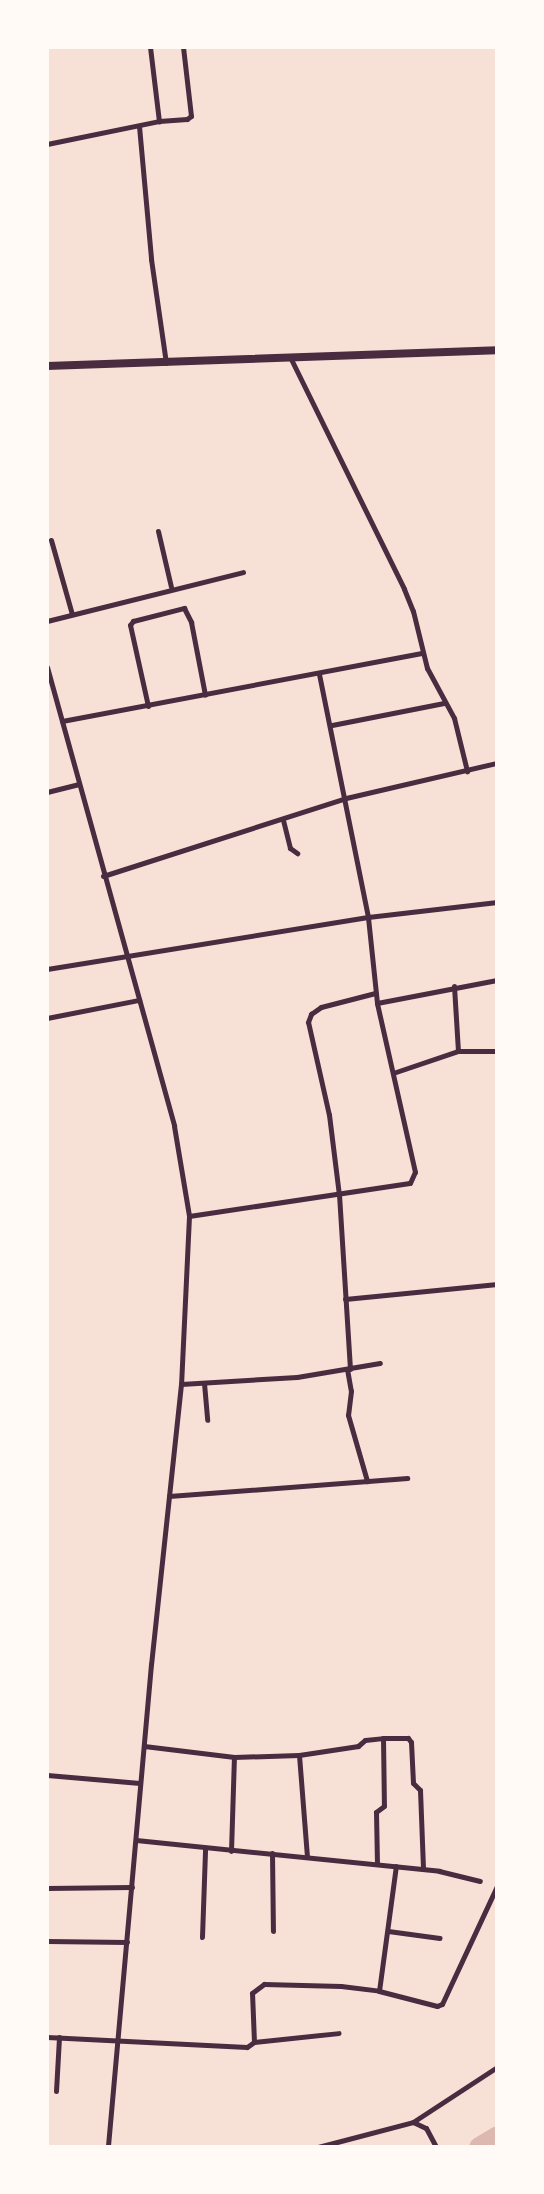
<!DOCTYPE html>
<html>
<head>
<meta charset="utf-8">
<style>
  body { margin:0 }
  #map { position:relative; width:544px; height:2194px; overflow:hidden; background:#f7e1d7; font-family:Raleway,sans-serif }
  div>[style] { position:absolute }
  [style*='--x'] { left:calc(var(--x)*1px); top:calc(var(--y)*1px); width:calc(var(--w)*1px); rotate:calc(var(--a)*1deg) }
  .river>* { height:21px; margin:-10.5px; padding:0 10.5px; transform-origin:10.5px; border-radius:10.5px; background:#dcb8b0 }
  .minor>* { height:5px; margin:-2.5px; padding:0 2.5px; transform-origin:2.5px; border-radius:2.5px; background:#4a2c40 }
  .primary>* { height:8px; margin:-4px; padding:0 4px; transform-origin:4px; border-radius:4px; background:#4a2c40 }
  span { translate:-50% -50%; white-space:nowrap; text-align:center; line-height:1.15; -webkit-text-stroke:5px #fffaf5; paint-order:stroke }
  .frame { position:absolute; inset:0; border:49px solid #fffaf5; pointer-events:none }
</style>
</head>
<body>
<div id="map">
  <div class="river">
    <div style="--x:479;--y:2147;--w:21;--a:-31"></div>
  </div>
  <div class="minor">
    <div style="--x:150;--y:47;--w:75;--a:83.1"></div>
    <div style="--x:139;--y:126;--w:134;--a:84.8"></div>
    <div style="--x:151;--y:259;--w:105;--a:81.8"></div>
    <div style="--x:47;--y:144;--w:114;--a:-11.6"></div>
    <div style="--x:159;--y:121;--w:28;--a:-4"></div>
    <div style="--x:187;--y:119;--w:5;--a:-37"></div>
    <div style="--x:191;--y:116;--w:69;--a:-96.6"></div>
    <div style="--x:291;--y:359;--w:256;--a:63.8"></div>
    <div style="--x:404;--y:589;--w:24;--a:68"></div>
    <div style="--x:413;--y:611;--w:59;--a:76.2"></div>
    <div style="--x:427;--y:668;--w:57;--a:61.6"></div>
    <div style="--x:454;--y:718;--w:55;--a:76.2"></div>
    <div style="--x:158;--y:531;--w:57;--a:76.9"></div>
    <div style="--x:51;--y:540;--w:77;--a:74.2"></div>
    <div style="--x:47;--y:621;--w:202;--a:-14"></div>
    <div style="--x:47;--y:667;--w:476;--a:74.5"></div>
    <div style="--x:174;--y:1126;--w:91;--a:80.5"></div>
    <div style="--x:189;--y:1216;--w:168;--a:92.7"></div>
    <div style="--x:181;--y:1384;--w:282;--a:96.1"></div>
    <div style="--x:151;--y:1664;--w:485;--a:95.1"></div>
    <div style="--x:148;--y:706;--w:83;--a:-102.5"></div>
    <div style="--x:130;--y:625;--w:5;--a:-53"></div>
    <div style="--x:133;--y:621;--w:53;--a:-14.3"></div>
    <div style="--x:184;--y:608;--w:16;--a:63"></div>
    <div style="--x:191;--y:622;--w:74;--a:79.1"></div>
    <div style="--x:62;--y:721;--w:366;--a:-10.7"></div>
    <div style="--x:332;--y:725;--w:114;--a:-11.1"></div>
    <div style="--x:47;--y:792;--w:32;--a:-14"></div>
    <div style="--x:283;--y:820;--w:29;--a:76"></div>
    <div style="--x:290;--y:848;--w:9;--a:36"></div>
    <div style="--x:103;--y:876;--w:255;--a:-17.8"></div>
    <div style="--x:346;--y:798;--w:155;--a:-13.1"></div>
    <div style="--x:47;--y:969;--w:325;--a:-9.2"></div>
    <div style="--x:368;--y:917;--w:130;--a:-6.6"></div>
    <div style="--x:454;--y:986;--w:65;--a:86.5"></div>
    <div style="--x:377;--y:1003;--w:122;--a:-10.9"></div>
    <div style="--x:47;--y:1018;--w:94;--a:-11.1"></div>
    <div style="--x:393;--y:1073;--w:69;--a:-18.7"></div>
    <div style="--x:458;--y:1051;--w:39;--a:0"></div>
    <div style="--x:189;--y:1216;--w:223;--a:-8.5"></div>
    <div style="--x:410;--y:1183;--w:12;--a:-66"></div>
    <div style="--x:415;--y:1172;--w:173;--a:-102.7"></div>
    <div style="--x:377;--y:1003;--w:86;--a:-96"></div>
    <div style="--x:368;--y:917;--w:249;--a:-101.4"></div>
    <div style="--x:345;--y:1299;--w:153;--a:-5.6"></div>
    <div style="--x:347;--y:1369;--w:22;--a:80"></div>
    <div style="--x:351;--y:1391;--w:24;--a:97"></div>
    <div style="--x:348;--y:1415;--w:69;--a:73.9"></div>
    <div style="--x:350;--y:1369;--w:174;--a:-93.6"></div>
    <div style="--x:339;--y:1195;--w:81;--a:-97.1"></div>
    <div style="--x:329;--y:1115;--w:95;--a:-102.7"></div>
    <div style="--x:308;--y:1022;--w:9;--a:-69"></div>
    <div style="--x:311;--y:1014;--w:12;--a:-35"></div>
    <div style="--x:321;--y:1007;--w:56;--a:-14.5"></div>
    <div style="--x:204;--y:1383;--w:37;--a:85"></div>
    <div style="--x:181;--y:1384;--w:116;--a:-3.5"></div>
    <div style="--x:297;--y:1377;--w:84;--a:-9.6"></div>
    <div style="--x:169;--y:1496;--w:239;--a:-4.3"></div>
    <div style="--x:383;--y:1738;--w:25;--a:0"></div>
    <div style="--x:408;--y:1738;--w:5;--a:53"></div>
    <div style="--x:411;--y:1742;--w:41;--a:87.2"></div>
    <div style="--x:413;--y:1783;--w:10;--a:45"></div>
    <div style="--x:420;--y:1790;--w:79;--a:87.8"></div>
    <div style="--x:144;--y:1746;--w:91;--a:7"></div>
    <div style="--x:299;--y:1755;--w:102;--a:85.5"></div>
    <div style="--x:47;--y:1775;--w:93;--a:4.9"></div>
    <div style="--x:136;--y:1840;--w:305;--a:5.8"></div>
    <div style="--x:439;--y:1871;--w:42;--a:13.7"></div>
    <div style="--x:231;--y:1851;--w:94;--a:-88.2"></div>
    <div style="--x:234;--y:1757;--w:65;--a:-1.8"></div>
    <div style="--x:299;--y:1755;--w:60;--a:-8.7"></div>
    <div style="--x:358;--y:1746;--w:9;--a:-41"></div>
    <div style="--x:365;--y:1740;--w:18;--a:-6"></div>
    <div style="--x:383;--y:1738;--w:68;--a:89.2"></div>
    <div style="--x:384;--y:1806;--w:10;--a:143"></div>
    <div style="--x:376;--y:1812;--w:52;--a:88.9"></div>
    <div style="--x:272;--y:1853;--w:78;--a:89.3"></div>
    <div style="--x:47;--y:1888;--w:85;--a:-0.7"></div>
    <div style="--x:388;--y:1931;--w:52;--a:7.7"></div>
    <div style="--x:202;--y:1937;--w:88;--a:-88"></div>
    <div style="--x:47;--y:1941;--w:80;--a:0.7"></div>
    <div style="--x:379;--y:1991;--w:126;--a:-82.3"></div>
    <div style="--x:47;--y:2037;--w:200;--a:2.9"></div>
    <div style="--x:247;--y:2047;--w:9;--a:-36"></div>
    <div style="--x:254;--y:2042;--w:49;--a:-92.3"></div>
    <div style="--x:252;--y:1993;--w:15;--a:-37"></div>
    <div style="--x:264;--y:1984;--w:77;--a:1.5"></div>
    <div style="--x:341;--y:1986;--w:38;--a:7"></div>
    <div style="--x:379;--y:1991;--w:60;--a:14.5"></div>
    <div style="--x:437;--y:2006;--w:5;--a:-22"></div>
    <div style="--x:442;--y:2004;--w:130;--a:-65"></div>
    <div style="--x:254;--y:2042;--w:85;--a:-6"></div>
    <div style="--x:56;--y:2091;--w:54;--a:-86.8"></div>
    <div style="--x:413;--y:2122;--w:100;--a:-33.2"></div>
    <div style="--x:318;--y:2147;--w:98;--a:-14.7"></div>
    <div style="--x:413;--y:2122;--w:14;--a:25"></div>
    <div style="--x:426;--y:2128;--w:21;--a:62"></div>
  </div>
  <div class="primary">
    <div style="--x:47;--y:366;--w:450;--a:-2"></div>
  </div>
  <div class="frame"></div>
</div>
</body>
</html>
